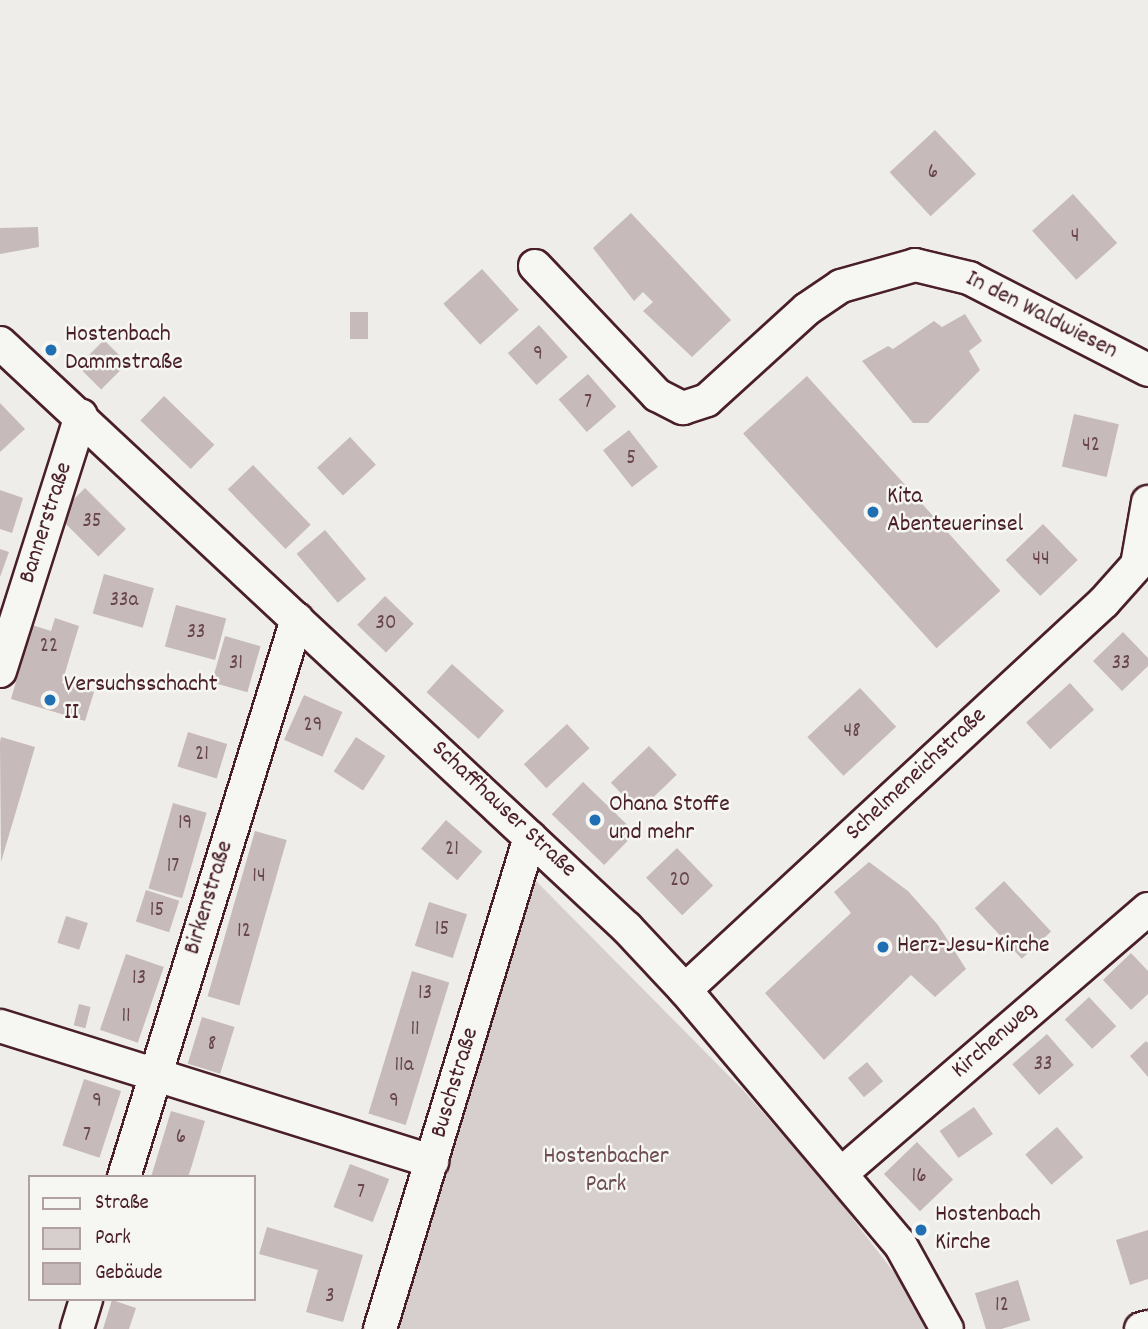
<!DOCTYPE html>
<html>
<head>
<meta charset="utf-8">
<style>
  body { margin:0 }
  #map { position:relative; width:1148px; height:1329px; overflow:hidden; background:#efedea; font-family:Dekko,sans-serif }
  div>[style] { position:absolute }
  [style*='--x'] { left:calc(var(--x)*1px); top:calc(var(--y)*1px); width:calc(var(--w)*1px); rotate:calc(var(--a)*1deg) }
  .green>* { inset:0; background:#d7cfce }
  .building>* { inset:0; background:#c6babb; transform-origin:0 0 }
  .roads { filter:drop-shadow(2px 0 #4a1f2b) drop-shadow(-2px 0 #4a1f2b) drop-shadow(0 2px #4a1f2b) drop-shadow(0 -2px #4a1f2b) }
  .minor>* { height:32px; margin:-16px; padding:0 16px; transform-origin:16px; border-radius:16px; background:#f6f6f2 }
  .dots>* { width:19px; height:19px; translate:-50% -50%; box-sizing:border-box; border:4px solid #f6f6f2; border-radius:50% }
  span { translate:-50% -50%; white-space:nowrap; text-align:center; line-height:1.15; -webkit-text-stroke:5px #f6f6f2; paint-order:stroke }
  .number-label { font-size:21px; color:#69464f }
  .number-label span { -webkit-text-stroke-width:0 }
  .street-label { font-size:24px; color:#4a1f2b }
  .poi-label { font-size:24px; color:#4a1f2b }
  .left { translate:0 -50%; text-align:left }
  .park-label { font-size:24px; color:#6d4b54 }
  .legend { position:absolute; left:28px; top:1175px; width:228px; height:126px; box-sizing:border-box; background:#f6f6f2; border:2px solid #b1a0a2; margin:0; padding:9px 12px; list-style:none; font-size:21px; color:#4a1f2b }
  .legend li { display:flex; align-items:center; gap:14px; height:35px }
  .legend b { width:35px; border:2px solid #b1a0a2 }
</style>
</head>
<body>
<div id="map">
  <div class="green">
    <div style="clip-path:polygon(531px 876px,743px 1090px,826px 1184px,896px 1275px,929px 1329px,397px 1329px)"></div>
  </div>
  <div class="building">
    <div style="left:935px;top:130px;width:60px;height:62px;rotate:47deg"></div>
    <div style="left:1073px;top:194px;width:66px;height:55px;rotate:48deg"></div>
    <div style="clip-path:polygon(631px 213px,731px 320px,692px 357px,643px 311px,653px 302px,643px 292px,634px 301px,593px 248px)"></div>
    <div style="clip-path:polygon(38px 227px,39px 247px,0 254px,0 228px)"></div>
    <div style="left:482px;top:269px;width:55px;height:52px;rotate:48deg"></div>
    <div style="left:350px;top:312px;width:18px;height:27px"></div>
    <div style="clip-path:polygon(965px 314px,982px 341px,969px 351px,980px 370px,928px 423px,913px 423px,862px 361px,888px 346px,893px 349px,934px 321px,942px 327px)"></div>
    <div style="left:539px;top:325px;width:43px;height:42px;rotate:48deg"></div>
    <div style="left:104px;top:340px;width:33px;height:37px;rotate:45deg"></div>
    <div style="left:588px;top:374px;width:43px;height:39px;rotate:49deg"></div>
    <div style="left:807px;top:376px;width:289px;height:86px;rotate:48deg"></div>
    <div style="left:164px;top:396px;width:70px;height:34px;rotate:44deg"></div>
    <div style="clip-path:polygon(0 403px,25px 429px,0 452px)"></div>
    <div style="left:1074px;top:414px;width:46px;height:54px;rotate:13deg"></div>
    <div style="left:629px;top:430px;width:47px;height:33px;rotate:52deg"></div>
    <div style="left:350px;top:437px;width:38px;height:45px;rotate:47deg"></div>
    <div style="left:253px;top:465px;width:83px;height:35px;rotate:46deg"></div>
    <div style="left:85px;top:488px;width:58px;height:39px;rotate:45deg"></div>
    <div style="clip-path:polygon(0 490px,23px 498px,12px 533px,0 529px)"></div>
    <div style="left:1043px;top:524px;width:50px;height:52px;rotate:46deg"></div>
    <div style="left:325px;top:530px;width:64px;height:37px;rotate:50deg"></div>
    <div style="clip-path:polygon(0 549px,9px 552px,0 577px)"></div>
    <div style="left:104px;top:574px;width:52px;height:41px;rotate:16deg"></div>
    <div style="left:385px;top:596px;width:40px;height:40px;rotate:44deg"></div>
    <div style="left:176px;top:605px;width:52px;height:43px;rotate:15deg"></div>
    <div style="clip-path:polygon(55px 618px,79px 626px,62px 683px,94px 692px,85px 721px,11px 699px,32px 625px,51px 631px)"></div>
    <div style="clip-path:polygon(1123px 632px,1148px 658px,1148px 666px,1122px 691px,1093px 661px)"></div>
    <div style="left:225px;top:636px;width:37px;height:48px;rotate:16deg"></div>
    <div style="left:452px;top:664px;width:70px;height:38px;rotate:42deg"></div>
    <div style="left:1070px;top:683px;width:36px;height:59px;rotate:48deg"></div>
    <div style="left:860px;top:688px;width:53px;height:72px;rotate:47deg"></div>
    <div style="left:304px;top:695px;width:42px;height:49px;rotate:24deg"></div>
    <div style="left:567px;top:724px;width:33px;height:59px;rotate:47deg"></div>
    <div style="left:188px;top:732px;width:41px;height:36px;rotate:17deg"></div>
    <div style="clip-path:polygon(1px 737px,35px 747px,1px 862px,0 742px)"></div>
    <div style="left:356px;top:737px;width:35px;height:41px;rotate:33deg"></div>
    <div style="left:649px;top:746px;width:40px;height:53px;rotate:46deg"></div>
    <div style="left:583px;top:782px;width:73px;height:45px;rotate:44deg"></div>
    <div style="left:173px;top:803px;width:35px;height:89px;rotate:16deg"></div>
    <div style="left:446px;top:820px;width:48px;height:38px;rotate:41deg"></div>
    <div style="left:255px;top:831px;width:33px;height:172px;rotate:16deg"></div>
    <div style="left:677px;top:848px;width:52px;height:43px;rotate:46deg"></div>
    <div style="clip-path:polygon(869px 862px,908px 891px,938px 925px,966px 969px,935px 997px,911px 975px,824px 1060px,765px 993px,851px 913px,834px 892px)"></div>
    <div style="left:1004px;top:881px;width:69px;height:40px;rotate:47deg"></div>
    <div style="left:146px;top:890px;width:35px;height:33px;rotate:18deg"></div>
    <div style="left:429px;top:902px;width:40px;height:46px;rotate:18deg"></div>
    <div style="left:66px;top:916px;width:23px;height:28px;rotate:18deg"></div>
    <div style="clip-path:polygon(1131px 953px,1148px 971px,1148px 994px,1131px 1010px,1103px 980px)"></div>
    <div style="left:126px;top:954px;width:40px;height:80px;rotate:19deg"></div>
    <div style="left:412px;top:971px;width:39px;height:149px;rotate:17deg"></div>
    <div style="left:1089px;top:997px;width:40px;height:33px;rotate:47deg"></div>
    <div style="left:79px;top:1004px;width:12px;height:22px;rotate:14deg"></div>
    <div style="left:202px;top:1017px;width:34px;height:49px;rotate:17deg"></div>
    <div style="left:1047px;top:1034px;width:41px;height:46px;rotate:49deg"></div>
    <div style="clip-path:polygon(1146px 1041px,1148px 1043px,1148px 1077px,1130px 1056px)"></div>
    <div style="left:867px;top:1062px;width:25px;height:25px;rotate:50deg"></div>
    <div style="left:84px;top:1079px;width:39px;height:70px;rotate:18deg"></div>
    <div style="left:974px;top:1107px;width:33px;height:42px;rotate:55deg"></div>
    <div style="clip-path:polygon(171px 1111px,205px 1121px,192px 1165px,188px 1177px,151px 1177px)"></div>
    <div style="left:1057px;top:1127px;width:40px;height:42px;rotate:49deg"></div>
    <div style="left:917px;top:1142px;width:52px;height:46px;rotate:46deg"></div>
    <div style="left:350px;top:1164px;width:42px;height:46px;rotate:21deg"></div>
    <div style="clip-path:polygon(267px 1227px,363px 1255px,343px 1322px,306px 1312px,318px 1270px,259px 1254px)"></div>
    <div style="clip-path:polygon(1148px 1230px,1148px 1279px,1130px 1285px,1116px 1240px)"></div>
    <div style="left:1018px;top:1280px;width:42px;height:45px;rotate:73deg"></div>
    <div style="clip-path:polygon(112px 1300px,136px 1308px,129px 1329px,103px 1329px)"></div>
  </div>
  <div class="roads">
    <div class="minor">
      <div style="--x:535;--y:266;--w:178;--a:46.6"></div>
      <div style="--x:657;--y:395;--w:29;--a:27"></div>
      <div style="--x:683;--y:408;--w:25;--a:-18"></div>
      <div style="--x:707;--y:400;--w:135;--a:-42.3"></div>
      <div style="--x:807;--y:309;--w:41;--a:-34.1"></div>
      <div style="--x:841;--y:286;--w:77;--a:-15.8"></div>
      <div style="--x:915;--y:265;--w:56;--a:13.5"></div>
      <div style="--x:969;--y:278;--w:201;--a:27.2"></div>
      <div style="--x:0;--y:343;--w:858;--a:43.02"></div>
      <div style="--x:627;--y:928;--w:85;--a:46.9"></div>
      <div style="--x:685;--y:990;--w:333;--a:49.8"></div>
      <div style="--x:900;--y:1244;--w:97;--a:61.1"></div>
      <div style="--x:1137;--y:565;--w:64;--a:-80.1"></div>
      <div style="--x:0;--y:671;--w:268;--a:-72.4"></div>
      <div style="--x:685;--y:990;--w:571;--a:-42.8"></div>
      <div style="--x:1104;--y:602;--w:50;--a:-48.3"></div>
      <div style="--x:0;--y:1026;--w:453;--a:17.4"></div>
      <div style="--x:842;--y:1173;--w:404;--a:-40.8"></div>
      <div style="--x:124;--y:1177;--w:584;--a:-72.77"></div>
      <div style="--x:77;--y:1329;--w:31;--a:-73"></div>
      <div style="--x:380;--y:1329;--w:514;--a:-73.04"></div>
      <div style="--x:1141;--y:1329;--w:7;--a:-16"></div>
    </div>
  </div>
  <div class="dots">
    <div style="left:51px;top:350px;background:#1f6fb2"></div>
    <div style="left:873px;top:512px;background:#1f6fb2"></div>
    <div style="left:50px;top:700px;background:#1f6fb2"></div>
    <div style="left:595px;top:820px;background:#1f6fb2"></div>
    <div style="left:883px;top:947px;background:#1f6fb2"></div>
    <div style="left:921px;top:1230px;background:#1f6fb2"></div>
  </div>
  <div class="number-label">
    <span style="left:933px;top:173px">6</span>
    <span style="left:1075px;top:237px">4</span>
    <span style="left:538px;top:355px">9</span>
    <span style="left:588px;top:403px">7</span>
    <span style="left:1091px;top:446px">42</span>
    <span style="left:631px;top:459px">5</span>
    <span style="left:92px;top:522px">35</span>
    <span style="left:1041px;top:560px">44</span>
    <span style="left:124px;top:601px">33a</span>
    <span style="left:386px;top:624px">30</span>
    <span style="left:196px;top:633px">33</span>
    <span style="left:49px;top:647px">22</span>
    <span style="left:236px;top:664px">31</span>
    <span style="left:1121px;top:664px">33</span>
    <span style="left:313px;top:726px">29</span>
    <span style="left:852px;top:732px">48</span>
    <span style="left:202px;top:755px">21</span>
    <span style="left:185px;top:824px">19</span>
    <span style="left:452px;top:850px">21</span>
    <span style="left:173px;top:867px">17</span>
    <span style="left:259px;top:877px">14</span>
    <span style="left:680px;top:881px">20</span>
    <span style="left:157px;top:911px">15</span>
    <span style="left:442px;top:930px">15</span>
    <span style="left:244px;top:932px">12</span>
    <span style="left:139px;top:979px">13</span>
    <span style="left:425px;top:994px">13</span>
    <span style="left:126px;top:1017px">11</span>
    <span style="left:415px;top:1030px">11</span>
    <span style="left:212px;top:1045px">8</span>
    <span style="left:1043px;top:1065px">33</span>
    <span style="left:404px;top:1066px">11a</span>
    <span style="left:97px;top:1102px">9</span>
    <span style="left:394px;top:1102px">9</span>
    <span style="left:87px;top:1136px">7</span>
    <span style="left:181px;top:1138px">6</span>
    <span style="left:919px;top:1177px">16</span>
    <span style="left:361px;top:1193px">7</span>
    <span style="left:330px;top:1297px">3</span>
    <span style="left:1002px;top:1306px">12</span>
  </div>
  <div class="street-label">
    <span style="left:1041px;top:316px;rotate:27deg">In den Waldwiesen</span>
    <span style="left:47px;top:523px;rotate:-72deg">Bannerstraße</span>
    <span style="left:917px;top:775px;rotate:-43deg">Schelmeneichstraße</span>
    <span style="left:503px;top:810px;rotate:43deg">Schaffhauser Straße</span>
    <span style="left:210px;top:898px;rotate:-73deg">Birkenstraße</span>
    <span style="left:995px;top:1041px;rotate:-41deg">Kirchenweg</span>
    <span style="left:456px;top:1083px;rotate:-73deg">Buschstraße</span>
  </div>
  <div class="poi-label">
    <span class="left" style="left:65px;top:350px">Hostenbach<br>Dammstraße</span>
    <span class="left" style="left:887px;top:512px">Kita<br>Abenteuerinsel</span>
    <span class="left" style="left:64px;top:700px">Versuchsschacht<br>II</span>
    <span class="left" style="left:609px;top:820px">Ohana Stoffe<br>und mehr</span>
    <span class="left" style="left:897px;top:947px">Herz-Jesu-Kirche</span>
    <span class="left" style="left:935px;top:1230px">Hostenbach<br>Kirche</span>
  </div>
  <div class="park-label">
    <span style="left:606px;top:1172px">Hostenbacher<br>Park</span>
  </div>
  <ul class="legend">
  <li><b style="height:9px;background:#f6f6f2"></b>Straße</li>
  <li><b style="height:19px;background:#d7cfce"></b>Park</li>
  <li><b style="height:19px;background:#c6babb"></b>Gebäude</li>
  </ul>
</div>
</body>
</html>
